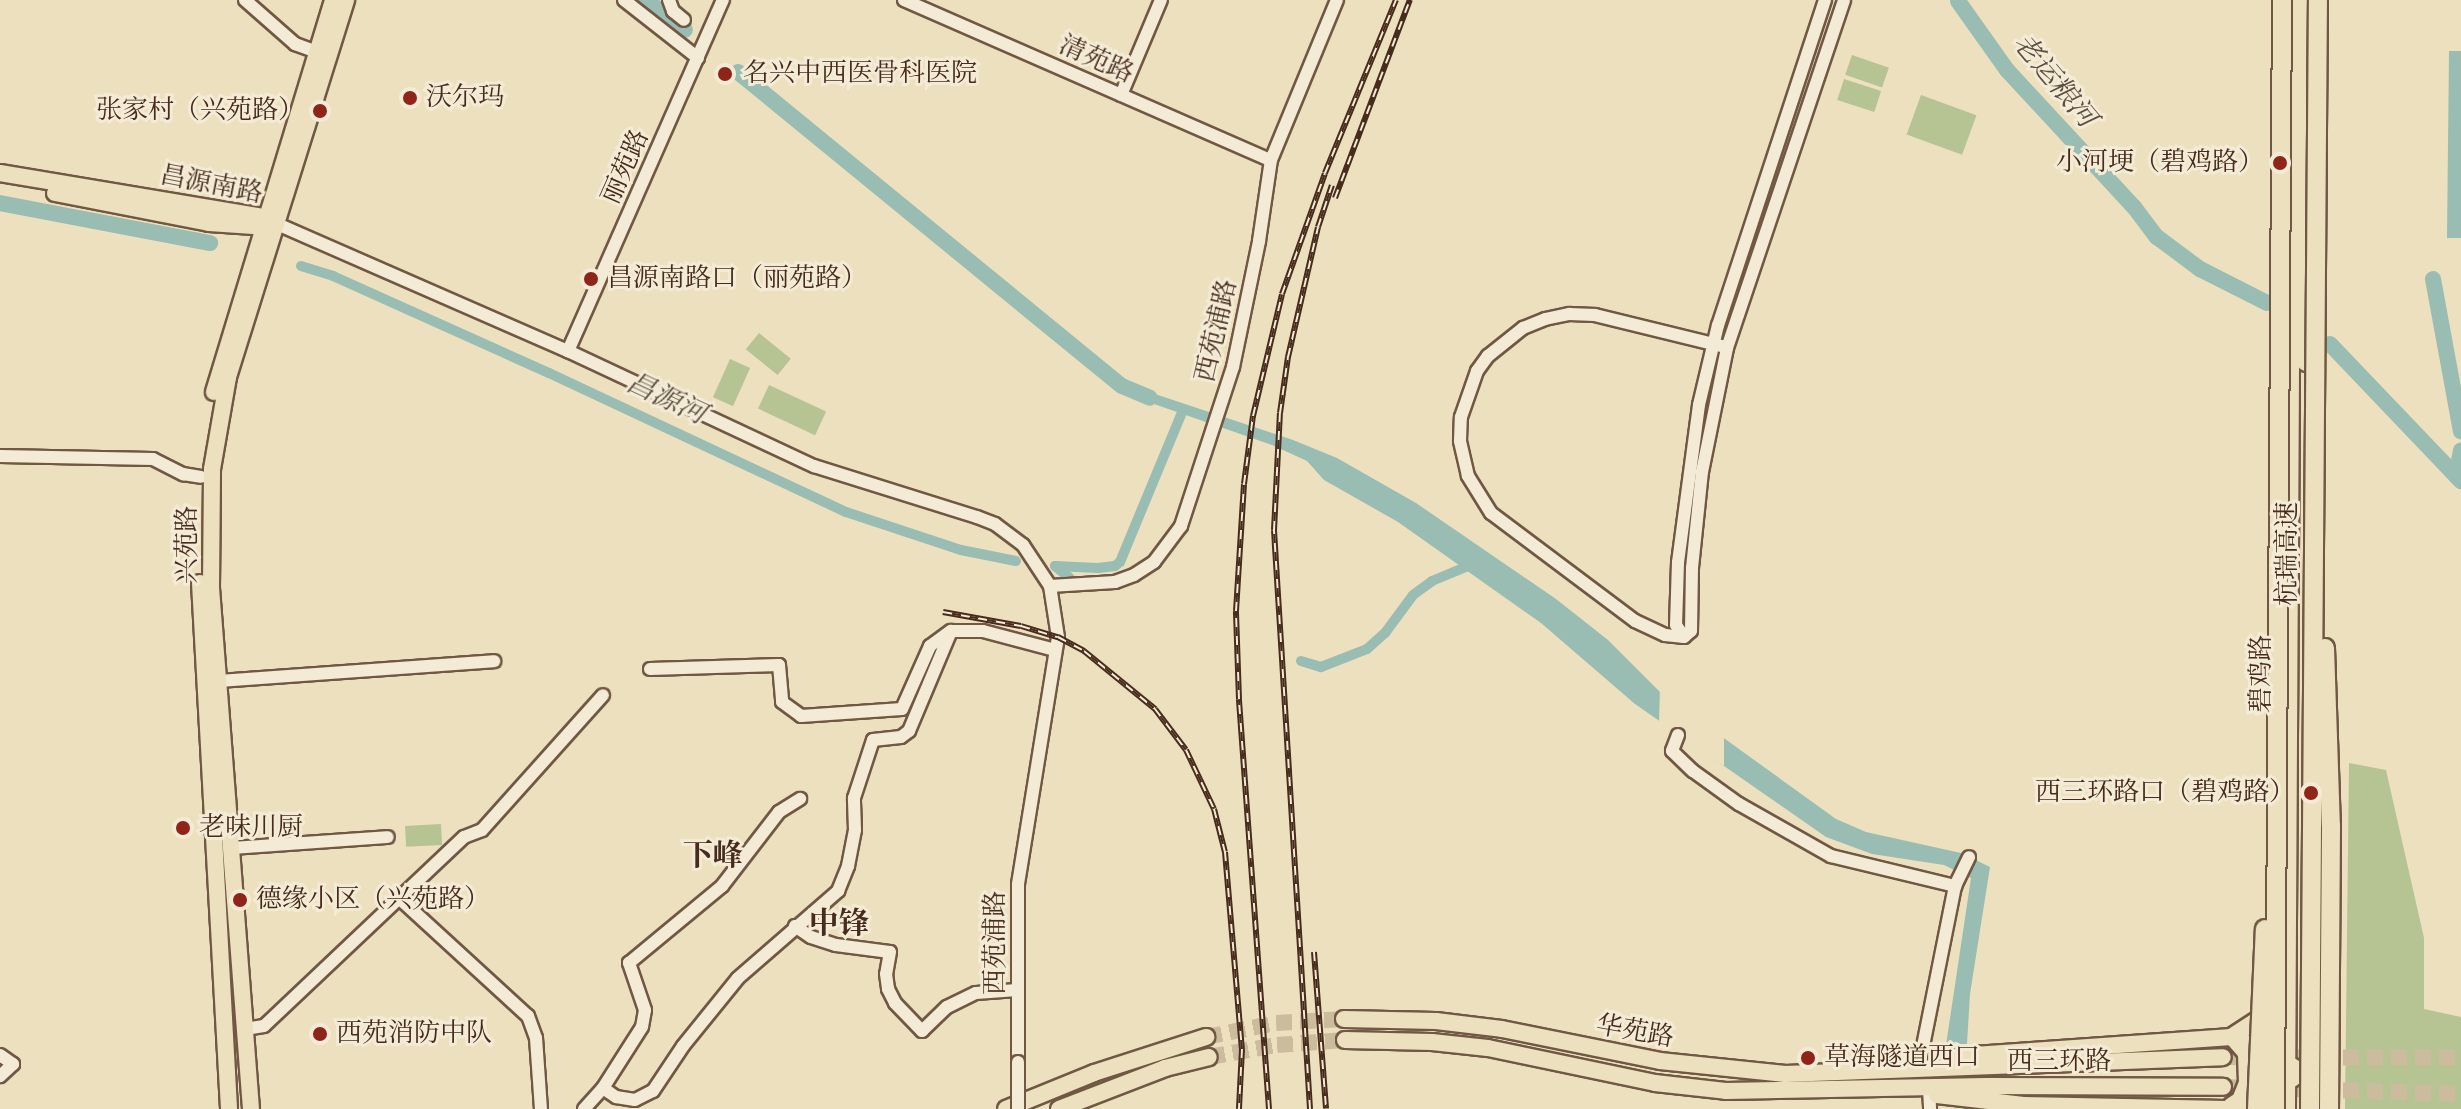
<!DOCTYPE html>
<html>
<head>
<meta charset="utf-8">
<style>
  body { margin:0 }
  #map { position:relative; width:2461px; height:1109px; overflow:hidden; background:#ede0be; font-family:"Libre Bodoni","Noto Serif SC",serif }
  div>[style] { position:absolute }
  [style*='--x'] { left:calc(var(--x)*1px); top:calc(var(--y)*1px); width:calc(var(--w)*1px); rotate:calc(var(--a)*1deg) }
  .green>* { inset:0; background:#b6c393; transform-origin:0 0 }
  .water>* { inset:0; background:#99bdb3 }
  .pier>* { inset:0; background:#ede0be }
  .canal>* { height:10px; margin:-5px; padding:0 5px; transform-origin:5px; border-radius:5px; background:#99bdb3 }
  .river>* { height:16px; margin:-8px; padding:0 8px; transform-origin:8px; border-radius:8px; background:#99bdb3 }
  .major-tunnel>* { height:16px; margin-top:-8px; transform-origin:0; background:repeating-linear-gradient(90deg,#ccbc9e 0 16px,transparent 0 24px) }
  .roads { filter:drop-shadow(2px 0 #705844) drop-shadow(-2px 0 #705844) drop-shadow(0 2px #705844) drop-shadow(0 -2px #705844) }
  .minor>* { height:12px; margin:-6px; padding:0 6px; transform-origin:6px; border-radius:6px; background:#f3ebd5 }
  .major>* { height:16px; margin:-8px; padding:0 8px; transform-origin:8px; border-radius:8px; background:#ede0be }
  .highway>* { height:18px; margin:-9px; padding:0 9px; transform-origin:9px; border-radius:9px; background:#ede0be }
  .rail>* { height:6px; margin-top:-3px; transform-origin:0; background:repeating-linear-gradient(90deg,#f3ebd5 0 9px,#472b1c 0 18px); box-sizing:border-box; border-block:2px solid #472b1c }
  .bridges { filter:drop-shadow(2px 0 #705844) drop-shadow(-2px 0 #705844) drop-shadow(0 2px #705844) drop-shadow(0 -2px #705844) }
  .minor-bridge>* { height:12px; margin:-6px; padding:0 6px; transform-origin:6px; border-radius:6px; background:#f3ebd5 }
  .highway-bridge>* { height:18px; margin:-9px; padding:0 9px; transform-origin:9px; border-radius:9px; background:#ede0be }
  .dots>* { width:22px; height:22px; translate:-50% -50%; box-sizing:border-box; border:4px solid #f3ebd5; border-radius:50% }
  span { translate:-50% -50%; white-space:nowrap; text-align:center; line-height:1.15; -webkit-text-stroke:6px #f3ebd5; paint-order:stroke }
  .street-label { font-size:26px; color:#472b1c }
  .poi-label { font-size:26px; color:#472b1c }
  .left { translate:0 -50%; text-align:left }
  .right { translate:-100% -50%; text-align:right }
  .water-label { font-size:28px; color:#5c5042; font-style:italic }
  .quarter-label { font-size:30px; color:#472b1c; font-weight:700 }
</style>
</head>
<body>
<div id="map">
  <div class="green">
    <div style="left:1852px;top:55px;width:39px;height:21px;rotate:19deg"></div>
    <div style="left:1844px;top:79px;width:39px;height:22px;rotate:18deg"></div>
    <div style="left:1921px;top:95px;width:59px;height:42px;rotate:20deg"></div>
    <div style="left:759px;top:333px;width:41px;height:21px;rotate:39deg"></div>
    <div style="left:730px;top:359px;width:22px;height:42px;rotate:24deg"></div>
    <div style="left:769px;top:385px;width:63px;height:26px;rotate:25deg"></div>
    <div style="clip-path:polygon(2349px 763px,2386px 770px,2424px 938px,2424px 1009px,2461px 1017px,2461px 1109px,2345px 1109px)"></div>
    <div style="left:441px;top:824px;width:21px;height:36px;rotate:87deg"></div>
  </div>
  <div class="water">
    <div style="clip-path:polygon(2449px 51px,2461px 51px,2461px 238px,2447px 238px)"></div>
    <div style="clip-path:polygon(1134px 387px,1293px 440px,1337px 458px,1416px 503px,1556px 599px,1608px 640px,1660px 692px,1836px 819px,1866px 832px,1961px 853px,1990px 867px,1970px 994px,1967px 1044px,1946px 1045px,1971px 878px,1944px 865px,1872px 854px,1826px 837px,1635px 704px,1541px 623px,1398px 522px,1324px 480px,1307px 461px,1272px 445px,1131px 396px)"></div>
  </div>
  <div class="pier">
    <div style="clip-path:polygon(1660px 687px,1724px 735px,1724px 766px,1659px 723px)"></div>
  </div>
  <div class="canal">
    <div style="--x:301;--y:266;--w:34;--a:17"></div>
    <div style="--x:333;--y:276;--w:237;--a:24.2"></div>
    <div style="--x:549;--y:373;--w:328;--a:25.1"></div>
    <div style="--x:846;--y:512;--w:121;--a:18.3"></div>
    <div style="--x:961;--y:550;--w:56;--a:11.3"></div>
    <div style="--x:1055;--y:566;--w:43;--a:2.7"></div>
    <div style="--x:1098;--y:568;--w:17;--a:-7"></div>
    <div style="--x:1115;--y:566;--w:6;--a:-39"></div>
    <div style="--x:1120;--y:562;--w:162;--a:-67.5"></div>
    <div style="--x:1055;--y:566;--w:19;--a:39"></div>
    <div style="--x:1301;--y:661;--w:21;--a:17"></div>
    <div style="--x:1321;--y:667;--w:49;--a:-21.4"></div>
    <div style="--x:1367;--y:649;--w:24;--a:-42"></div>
    <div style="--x:1385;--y:633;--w:47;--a:-53.6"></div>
    <div style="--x:1413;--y:595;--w:24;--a:-36"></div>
    <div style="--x:1432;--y:581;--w:44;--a:-22.5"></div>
  </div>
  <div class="river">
    <div style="--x:646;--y:0;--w:49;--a:37.6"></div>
    <div style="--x:1958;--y:1;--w:85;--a:54.6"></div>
    <div style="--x:2007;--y:70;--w:187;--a:47.2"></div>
    <div style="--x:2134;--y:207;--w:38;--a:53"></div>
    <div style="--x:2157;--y:237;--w:54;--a:36.7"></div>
    <div style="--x:2200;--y:269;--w:75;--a:26.9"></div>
    <div style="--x:738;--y:72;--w:496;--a:39.3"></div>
    <div style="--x:1122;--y:386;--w:30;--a:23"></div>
    <div style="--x:0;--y:203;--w:214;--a:10.8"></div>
    <div style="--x:2433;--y:279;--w:155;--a:79.6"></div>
    <div style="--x:2330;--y:344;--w:190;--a:46.3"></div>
    <div style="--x:2456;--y:476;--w:26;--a:-79"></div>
  </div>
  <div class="major-tunnel">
    <div style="--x:1206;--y:1037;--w:71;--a:-11.3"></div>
    <div style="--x:1276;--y:1023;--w:68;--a:-3.4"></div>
    <div style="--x:1209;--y:1057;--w:69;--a:-10"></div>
    <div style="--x:1277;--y:1045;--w:68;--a:-4.2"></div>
    <div style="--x:2223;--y:1057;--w:238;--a:0.2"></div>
    <div style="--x:2223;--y:1087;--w:238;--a:1.7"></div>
  </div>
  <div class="roads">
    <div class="minor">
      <div style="--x:245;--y:0;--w:67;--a:41.3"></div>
      <div style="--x:295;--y:44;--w:23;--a:20"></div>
      <div style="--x:624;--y:0;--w:94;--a:38.1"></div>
      <div style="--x:669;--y:0;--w:12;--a:70"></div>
      <div style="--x:673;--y:11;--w:14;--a:39"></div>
      <div style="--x:904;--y:0;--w:400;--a:23.6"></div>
      <div style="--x:1825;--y:0;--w:342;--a:108.2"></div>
      <div style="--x:1718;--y:325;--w:82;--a:103.4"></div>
      <div style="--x:1699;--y:405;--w:158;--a:97.6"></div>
      <div style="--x:1678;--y:562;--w:63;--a:91.8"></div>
      <div style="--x:1676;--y:625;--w:14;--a:56"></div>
      <div style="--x:1684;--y:637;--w:9;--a:-41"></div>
      <div style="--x:1691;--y:631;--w:63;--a:-89.1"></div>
      <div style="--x:1692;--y:568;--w:97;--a:-84.1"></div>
      <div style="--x:1702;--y:472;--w:126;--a:-78.6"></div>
      <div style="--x:1727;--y:348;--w:367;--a:-71.4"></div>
      <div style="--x:1121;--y:95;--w:103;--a:-67.2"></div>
      <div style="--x:277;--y:224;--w:318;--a:23.6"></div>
      <div style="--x:568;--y:351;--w:272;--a:25.1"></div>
      <div style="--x:814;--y:466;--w:171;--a:17.4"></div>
      <div style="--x:977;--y:517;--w:19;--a:21"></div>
      <div style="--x:995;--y:524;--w:35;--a:37"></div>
      <div style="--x:1023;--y:545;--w:49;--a:56.6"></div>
      <div style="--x:1050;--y:586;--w:52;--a:81.1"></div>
      <div style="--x:1058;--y:637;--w:251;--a:99.2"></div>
      <div style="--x:1018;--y:885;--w:177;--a:90"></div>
      <div style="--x:568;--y:351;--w:384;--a:-66.2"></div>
      <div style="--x:0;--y:456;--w:153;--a:1.1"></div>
      <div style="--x:153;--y:459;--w:34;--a:27"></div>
      <div style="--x:183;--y:474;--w:18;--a:9"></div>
      <div style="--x:1050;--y:586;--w:65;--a:-3.5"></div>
      <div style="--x:1115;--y:582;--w:20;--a:-20"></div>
      <div style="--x:1134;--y:575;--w:24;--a:-33"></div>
      <div style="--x:1154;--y:562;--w:45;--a:-53.1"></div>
      <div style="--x:1181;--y:526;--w:167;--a:-71.9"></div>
      <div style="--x:1233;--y:367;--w:129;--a:-78.3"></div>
      <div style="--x:1259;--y:241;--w:82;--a:-81.6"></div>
      <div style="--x:1271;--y:160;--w:173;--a:-67.6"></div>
      <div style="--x:1684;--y:637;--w:19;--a:-174"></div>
      <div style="--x:1665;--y:635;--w:33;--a:-155"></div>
      <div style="--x:1635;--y:621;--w:180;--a:-143.1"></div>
      <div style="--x:1491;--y:513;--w:44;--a:-121.9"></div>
      <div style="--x:1468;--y:476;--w:36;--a:-103"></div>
      <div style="--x:1460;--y:441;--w:24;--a:-88"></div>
      <div style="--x:1461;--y:417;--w:49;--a:-70.8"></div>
      <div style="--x:1477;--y:371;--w:19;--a:-54"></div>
      <div style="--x:1488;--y:356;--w:45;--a:-38.7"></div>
      <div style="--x:1523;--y:328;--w:24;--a:-22"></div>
      <div style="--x:1545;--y:319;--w:25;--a:-12"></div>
      <div style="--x:1569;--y:314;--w:26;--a:2"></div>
      <div style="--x:1595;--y:315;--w:130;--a:13.8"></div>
      <div style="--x:650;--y:669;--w:129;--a:-1.8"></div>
      <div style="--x:779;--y:665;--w:37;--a:85"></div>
      <div style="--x:782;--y:702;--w:24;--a:36"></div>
      <div style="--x:801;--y:716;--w:101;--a:-4"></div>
      <div style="--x:902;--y:709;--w:69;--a:-66"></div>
      <div style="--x:930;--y:646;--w:26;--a:-36"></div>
      <div style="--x:951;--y:631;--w:32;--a:0"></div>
      <div style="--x:983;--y:631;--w:74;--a:14.8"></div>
      <div style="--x:218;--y:681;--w:277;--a:-4.1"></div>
      <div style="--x:1678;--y:735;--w:17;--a:111"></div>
      <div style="--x:1672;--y:751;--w:29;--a:44"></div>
      <div style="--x:1693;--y:771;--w:57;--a:35.7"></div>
      <div style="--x:1739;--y:804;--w:106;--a:29.5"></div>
      <div style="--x:1831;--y:856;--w:128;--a:13.6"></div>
      <div style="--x:1955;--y:886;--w:184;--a:101.3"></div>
      <div style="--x:231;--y:848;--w:157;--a:-4"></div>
      <div style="--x:1955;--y:886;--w:32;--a:-64"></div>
      <div style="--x:399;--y:898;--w:175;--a:42.5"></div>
      <div style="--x:528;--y:1016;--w:23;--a:70"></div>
      <div style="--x:536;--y:1038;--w:71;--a:86"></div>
      <div style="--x:795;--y:926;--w:19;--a:35"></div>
      <div style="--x:811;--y:937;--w:26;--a:18"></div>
      <div style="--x:836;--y:945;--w:54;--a:7.4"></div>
      <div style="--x:890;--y:952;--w:22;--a:100"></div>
      <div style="--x:886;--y:974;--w:15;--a:82"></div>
      <div style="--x:888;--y:989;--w:16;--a:63"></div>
      <div style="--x:895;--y:1003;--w:39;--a:46"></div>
      <div style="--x:922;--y:1031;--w:35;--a:-44"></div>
      <div style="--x:947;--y:1007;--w:32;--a:-26"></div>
      <div style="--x:976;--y:993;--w:41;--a:-4.2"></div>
      <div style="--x:245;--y:1029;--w:19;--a:-9"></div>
      <div style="--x:264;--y:1026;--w:275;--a:-43.4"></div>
      <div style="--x:464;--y:837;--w:19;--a:-21"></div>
      <div style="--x:482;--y:830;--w:181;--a:-48.1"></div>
      <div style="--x:0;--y:1055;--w:16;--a:35"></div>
      <div style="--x:13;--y:1064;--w:18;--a:137"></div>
      <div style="--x:603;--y:1088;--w:72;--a:-57.4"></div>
      <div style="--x:642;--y:1027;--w:17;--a:-80"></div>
      <div style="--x:645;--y:1010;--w:50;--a:-108.8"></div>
      <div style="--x:629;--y:963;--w:121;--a:-39.6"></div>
      <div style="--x:722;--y:886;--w:93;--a:-52.4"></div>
      <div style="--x:779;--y:812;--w:25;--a:-32"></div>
      <div style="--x:1929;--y:1088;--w:21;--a:87"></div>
      <div style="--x:584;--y:1109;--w:28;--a:-48"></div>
      <div style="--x:603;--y:1088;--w:16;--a:35"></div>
      <div style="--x:616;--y:1097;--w:19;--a:9"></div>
      <div style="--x:635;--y:1100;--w:20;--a:-27"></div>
      <div style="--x:653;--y:1091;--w:54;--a:-56.3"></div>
      <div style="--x:683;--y:1046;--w:87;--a:-51"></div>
      <div style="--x:738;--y:978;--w:133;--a:-41"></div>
      <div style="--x:838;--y:891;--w:27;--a:-68"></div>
      <div style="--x:848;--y:866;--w:37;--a:-79"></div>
      <div style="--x:855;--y:830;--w:32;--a:-92"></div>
      <div style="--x:854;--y:798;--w:61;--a:-71.9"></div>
      <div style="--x:873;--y:740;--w:28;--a:-6"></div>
      <div style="--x:901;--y:737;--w:10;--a:-37"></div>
      <div style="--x:909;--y:731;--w:108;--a:-67.2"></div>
    </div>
    <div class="major">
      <div style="--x:0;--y:173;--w:268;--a:9.5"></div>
      <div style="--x:264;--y:217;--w:9;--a:32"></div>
      <div style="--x:55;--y:193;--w:157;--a:11"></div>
      <div style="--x:209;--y:223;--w:59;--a:3.9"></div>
      <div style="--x:214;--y:392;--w:410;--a:-73.1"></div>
      <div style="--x:200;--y:583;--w:527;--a:86.84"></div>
      <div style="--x:1344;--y:1019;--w:92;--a:1.2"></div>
      <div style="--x:1436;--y:1021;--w:66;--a:6.9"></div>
      <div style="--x:1502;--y:1029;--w:161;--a:11.4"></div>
      <div style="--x:1660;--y:1061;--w:126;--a:5.9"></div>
      <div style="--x:1785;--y:1074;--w:438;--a:-2.2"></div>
      <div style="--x:2231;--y:1037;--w:43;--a:21.8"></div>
      <div style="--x:2271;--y:1053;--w:36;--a:32"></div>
      <div style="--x:2302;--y:1072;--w:30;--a:146"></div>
      <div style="--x:1345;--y:1040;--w:87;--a:1.3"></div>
      <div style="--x:1432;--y:1042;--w:56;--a:6.1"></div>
      <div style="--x:1488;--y:1048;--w:171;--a:11.8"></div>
      <div style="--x:1655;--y:1083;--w:71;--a:6.4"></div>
      <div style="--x:1726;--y:1091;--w:261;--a:-1.1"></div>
      <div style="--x:1987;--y:1086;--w:236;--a:0.2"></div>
      <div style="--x:1960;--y:1056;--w:272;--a:-4"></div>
      <div style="--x:2231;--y:1037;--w:44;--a:-33"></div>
      <div style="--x:1937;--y:1095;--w:87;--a:6.6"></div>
      <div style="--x:2023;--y:1105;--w:216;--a:1.1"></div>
      <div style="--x:2231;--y:1106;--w:11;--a:-34"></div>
      <div style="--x:2240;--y:1100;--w:18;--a:-68"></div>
      <div style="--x:2247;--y:1083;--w:30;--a:-92"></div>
      <div style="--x:2246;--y:1053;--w:18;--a:-131"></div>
      <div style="--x:251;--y:1109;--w:523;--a:-94.39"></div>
      <div style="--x:211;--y:588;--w:119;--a:-89.5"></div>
      <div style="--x:212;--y:469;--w:93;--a:-80.1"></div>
      <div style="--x:228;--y:377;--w:395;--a:-72.6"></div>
      <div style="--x:1006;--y:1109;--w:95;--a:-22.2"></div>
      <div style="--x:1094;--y:1073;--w:118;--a:-17.8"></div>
      <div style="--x:1059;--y:1109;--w:114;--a:-21.1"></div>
      <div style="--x:1165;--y:1068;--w:45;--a:-14"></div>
    </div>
    <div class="highway">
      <div style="--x:2306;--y:362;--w:362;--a:-89.8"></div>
      <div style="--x:2286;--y:1109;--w:1109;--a:-89.69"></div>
    </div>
  </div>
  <div class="rail">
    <div style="--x:1335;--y:198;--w:212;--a:-69.3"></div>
    <div style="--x:943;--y:612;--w:79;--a:10.2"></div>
    <div style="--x:1021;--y:626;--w:39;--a:17"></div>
    <div style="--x:1058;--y:637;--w:30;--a:28"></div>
    <div style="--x:1084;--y:651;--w:92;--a:39.2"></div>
    <div style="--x:1155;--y:709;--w:51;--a:52.9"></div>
    <div style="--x:1186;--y:750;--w:65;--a:64.6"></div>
    <div style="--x:1214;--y:809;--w:44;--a:75.7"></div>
    <div style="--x:1225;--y:852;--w:198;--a:85.1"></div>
    <div style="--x:1242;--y:1049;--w:60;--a:92.9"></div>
    <div style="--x:1314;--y:952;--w:157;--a:85.6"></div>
    <div style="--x:1269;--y:1109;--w:411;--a:-94.2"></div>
    <div style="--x:1239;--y:699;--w:88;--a:-92"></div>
    <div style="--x:1236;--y:611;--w:127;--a:-86.4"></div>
    <div style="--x:1244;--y:484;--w:69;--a:-82.5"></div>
    <div style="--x:1253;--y:416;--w:125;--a:-76.6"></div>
    <div style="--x:1282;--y:294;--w:128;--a:-70.4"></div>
    <div style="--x:1325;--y:173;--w:187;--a:-67.7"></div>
    <div style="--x:1310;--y:1109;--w:580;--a:-93.56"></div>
    <div style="--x:1274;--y:530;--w:117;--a:-87.1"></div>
    <div style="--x:1280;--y:413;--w:57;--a:-81.9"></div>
    <div style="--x:1288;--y:357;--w:133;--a:-77"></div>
    <div style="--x:1318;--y:227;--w:44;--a:-71.6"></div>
  </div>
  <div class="bridges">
    <div class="minor-bridge">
      <div style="--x:1018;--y:1109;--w:47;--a:-90"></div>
    </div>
    <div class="highway-bridge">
      <div style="--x:2325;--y:648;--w:178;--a:88.1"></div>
      <div style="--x:2331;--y:826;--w:283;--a:90.4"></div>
      <div style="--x:2257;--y:1109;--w:180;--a:-87.5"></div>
      <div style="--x:2275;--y:1109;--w:1109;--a:-89.64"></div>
      <div style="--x:2310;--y:1109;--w:1109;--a:-89.59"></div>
    </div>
  </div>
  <div class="dots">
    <div style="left:725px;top:74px;background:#8f2418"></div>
    <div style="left:410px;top:98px;background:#8f2418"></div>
    <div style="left:320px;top:111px;background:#8f2418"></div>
    <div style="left:2280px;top:163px;background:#8f2418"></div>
    <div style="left:591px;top:279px;background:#8f2418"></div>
    <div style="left:2311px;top:793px;background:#8f2418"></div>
    <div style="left:183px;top:828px;background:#8f2418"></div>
    <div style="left:240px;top:900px;background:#8f2418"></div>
    <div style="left:320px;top:1034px;background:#8f2418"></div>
    <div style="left:1808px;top:1058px;background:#8f2418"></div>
  </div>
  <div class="street-label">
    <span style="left:1096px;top:60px;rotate:24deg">清苑路</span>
    <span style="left:626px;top:167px;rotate:-66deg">丽苑路</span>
    <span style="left:211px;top:185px;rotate:11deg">昌源南路</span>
    <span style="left:1217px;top:331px;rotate:-77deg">西苑浦路</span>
    <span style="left:188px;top:545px;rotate:-90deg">兴苑路</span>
    <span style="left:2288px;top:554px;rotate:-90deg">杭瑞高速</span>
    <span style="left:2262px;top:674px;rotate:-90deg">碧鸡路</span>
    <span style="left:996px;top:943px;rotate:-90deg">西苑浦路</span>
    <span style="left:1635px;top:1032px;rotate:10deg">华苑路</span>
    <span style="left:2059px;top:1062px">西三环路</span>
  </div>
  <div class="poi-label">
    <span class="left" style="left:743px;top:74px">名兴中西医骨科医院</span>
    <span class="left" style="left:426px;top:98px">沃尔玛</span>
    <span class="right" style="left:304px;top:111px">张家村（兴苑路）</span>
    <span class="right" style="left:2264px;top:163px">小河埂（碧鸡路）</span>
    <span class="left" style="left:607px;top:279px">昌源南路口（丽苑路）</span>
    <span class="right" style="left:2295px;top:793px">西三环路口（碧鸡路）</span>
    <span class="left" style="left:199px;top:828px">老味川厨</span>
    <span class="left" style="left:256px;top:900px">德缘小区（兴苑路）</span>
    <span class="left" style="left:336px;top:1034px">西苑消防中队</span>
    <span class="left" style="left:1824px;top:1058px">草海隧道西口</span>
  </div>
  <div class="water-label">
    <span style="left:2054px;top:81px;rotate:50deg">老运粮河</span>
    <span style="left:666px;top:399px;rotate:25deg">昌源河</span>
  </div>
  <div class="quarter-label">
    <span style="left:713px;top:856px">下峰</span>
    <span style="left:839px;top:924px">中锋</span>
  </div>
</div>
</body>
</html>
